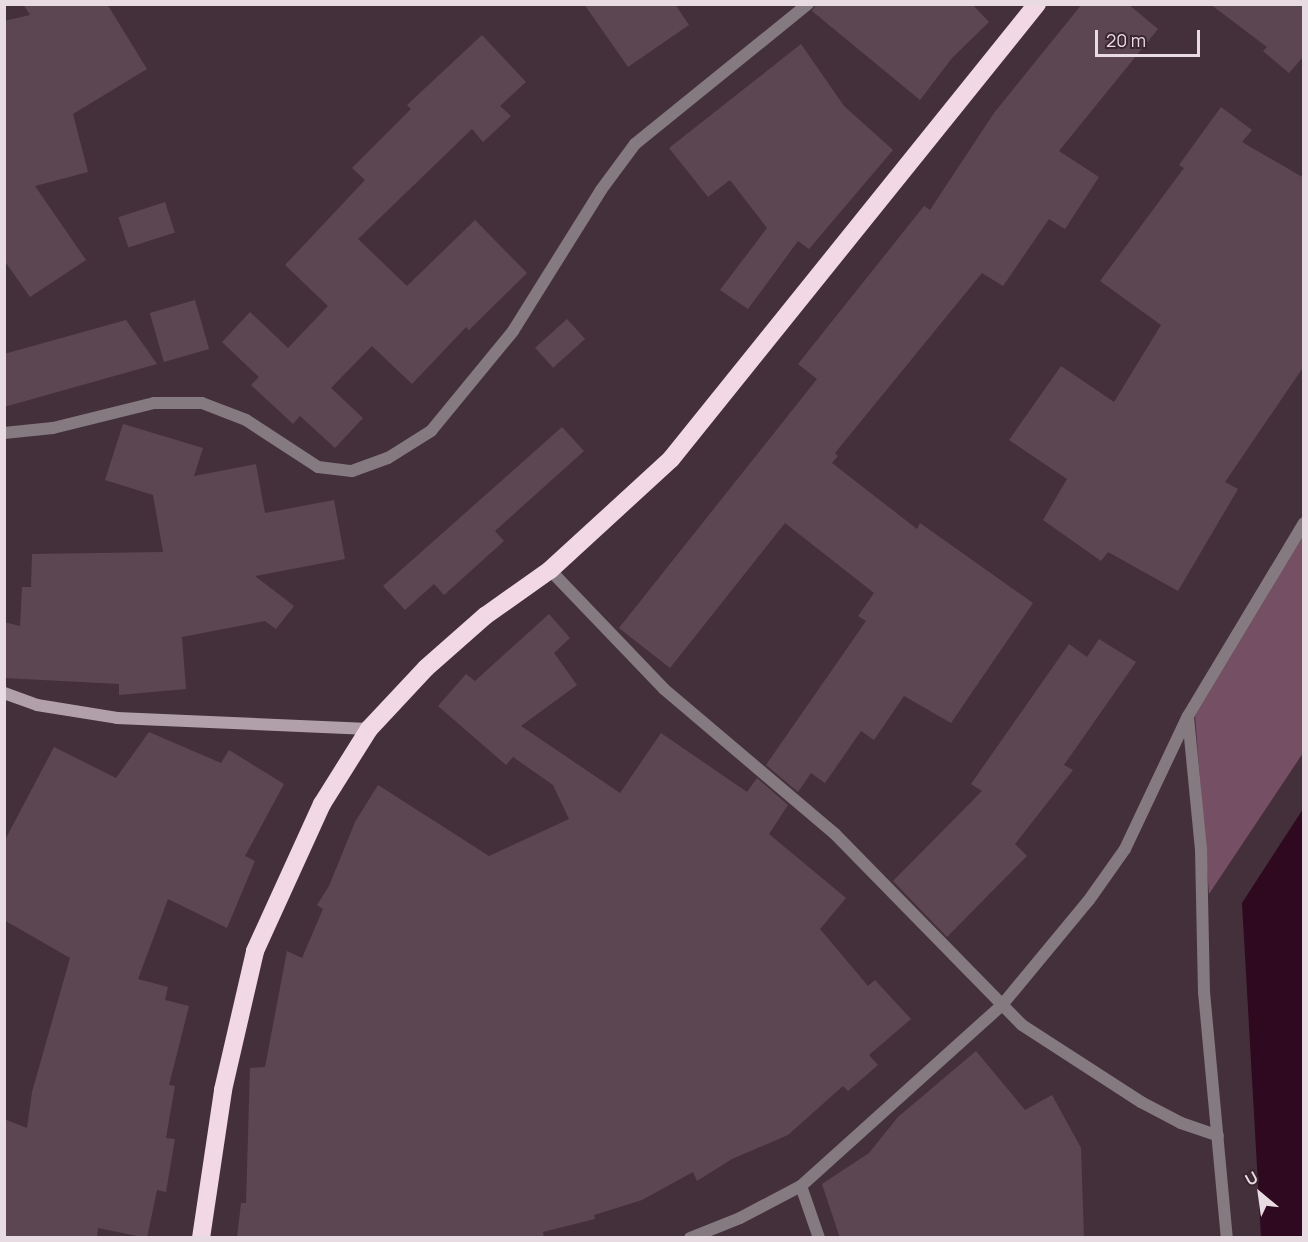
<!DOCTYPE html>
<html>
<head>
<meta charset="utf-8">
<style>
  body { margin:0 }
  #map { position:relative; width:1308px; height:1242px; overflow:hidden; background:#44303b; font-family:Manrope,sans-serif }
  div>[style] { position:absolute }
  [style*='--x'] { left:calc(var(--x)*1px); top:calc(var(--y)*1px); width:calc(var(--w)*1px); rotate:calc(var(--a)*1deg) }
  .green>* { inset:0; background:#754f64 }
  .water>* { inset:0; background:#2e0920 }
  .building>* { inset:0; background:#5c4652; transform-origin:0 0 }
  .street>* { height:12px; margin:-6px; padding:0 6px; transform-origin:6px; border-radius:6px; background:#857a80 }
  .secondary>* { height:12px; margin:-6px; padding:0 6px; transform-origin:6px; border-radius:6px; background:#b1a0a9 }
  .highway>* { height:18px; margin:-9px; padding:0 9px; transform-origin:9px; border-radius:9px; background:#f2d8e5 }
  span { translate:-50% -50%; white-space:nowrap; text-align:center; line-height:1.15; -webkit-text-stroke:4.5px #392630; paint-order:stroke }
  .frame { position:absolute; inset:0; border:6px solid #e9dbe2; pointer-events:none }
  .north { position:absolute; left:1230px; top:1164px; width:60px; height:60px; -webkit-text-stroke:4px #392630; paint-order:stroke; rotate:331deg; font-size:16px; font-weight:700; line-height:24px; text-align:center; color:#e9dbe2 }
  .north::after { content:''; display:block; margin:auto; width:21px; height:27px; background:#e9dbe2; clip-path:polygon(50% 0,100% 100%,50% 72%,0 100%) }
  .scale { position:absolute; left:1095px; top:30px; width:105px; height:27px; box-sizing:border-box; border:3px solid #e9dbe2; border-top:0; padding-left:8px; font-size:18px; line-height:21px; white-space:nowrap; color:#e9dbe2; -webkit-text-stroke:4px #392630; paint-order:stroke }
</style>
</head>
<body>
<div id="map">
  <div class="green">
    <div style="clip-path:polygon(1303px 536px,1303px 753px,1209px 894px,1195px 716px)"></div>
  </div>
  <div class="water">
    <div style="clip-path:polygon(1303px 809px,1303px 1237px,1261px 1237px,1242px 903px)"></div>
  </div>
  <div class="building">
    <div style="clip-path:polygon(23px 4px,107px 4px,147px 69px,73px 114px,88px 172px,35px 186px,86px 260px,30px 297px,4px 260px,4px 21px,30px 15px)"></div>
    <div style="clip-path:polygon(584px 4px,675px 4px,689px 25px,628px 67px)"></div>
    <div style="clip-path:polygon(816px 4px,972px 4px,989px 22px,952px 58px,920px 100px,812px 11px)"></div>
    <div style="clip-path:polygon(1082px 4px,1128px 4px,1158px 29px,1059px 151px,1099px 177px,1065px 229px,1049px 219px,1003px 286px,982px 273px,835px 453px,838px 456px,832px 463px,917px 529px,920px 523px,1033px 603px,951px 723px,904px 696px,874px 740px,861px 731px,825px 783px,811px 773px,798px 792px,766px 765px,866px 621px,858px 616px,874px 593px,785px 523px,670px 668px,619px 628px,817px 379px,798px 364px,924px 206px,930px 210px,994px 113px)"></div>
    <div style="clip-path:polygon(1210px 4px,1304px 4px,1304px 56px,1289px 73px,1263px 51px,1267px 47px)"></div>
    <div style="clip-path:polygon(482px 35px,526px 82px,500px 106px,511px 116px,483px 142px,472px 129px,358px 239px,407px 286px,475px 220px,527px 273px,469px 330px,466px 327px,412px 384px,372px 346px,331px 388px,363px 418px,335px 448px,300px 416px,293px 424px,251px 385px,259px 377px,222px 342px,250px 312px,288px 348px,328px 306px,285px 265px,365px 180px,352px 168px,411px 109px,407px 105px)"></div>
    <div style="clip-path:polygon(801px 44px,844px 106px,893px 150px,809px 249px,798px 241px,748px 309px,720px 290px,767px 228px,730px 180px,708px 197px,669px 148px)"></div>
    <div style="clip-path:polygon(1221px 107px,1252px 130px,1242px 142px,1304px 178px,1304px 366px,1225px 482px,1238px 489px,1178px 591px,1108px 552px,1101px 561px,1043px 520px,1067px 479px,1009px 440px,1061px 366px,1114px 402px,1161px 325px,1100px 281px,1184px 168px,1179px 165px)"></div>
    <div style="left:165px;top:202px;width:32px;height:49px;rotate:72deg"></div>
    <div style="left:195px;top:300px;width:51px;height:47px;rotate:74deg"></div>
    <div style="left:567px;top:319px;width:27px;height:43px;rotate:48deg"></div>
    <div style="clip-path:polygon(126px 320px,157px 364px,4px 407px,4px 354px)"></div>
    <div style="clip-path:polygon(123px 424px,203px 448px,194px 476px,256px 464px,265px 513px,334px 500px,345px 559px,255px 576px,294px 606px,276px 629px,265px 621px,182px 637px,186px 689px,119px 695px,119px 684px,4px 678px,4px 622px,20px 626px,22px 587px,31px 587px,32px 554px,163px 552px,153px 495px,105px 480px)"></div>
    <div style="clip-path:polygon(562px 427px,584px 451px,495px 531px,504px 541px,444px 595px,434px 584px,405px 610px,383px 586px)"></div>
    <div style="clip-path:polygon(549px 614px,570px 638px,554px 653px,577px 685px,521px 726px,620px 793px,661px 733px,747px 792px,757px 778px,788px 805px,769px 834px,846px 898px,820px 929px,868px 986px,875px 980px,911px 1019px,869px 1055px,878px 1065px,848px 1091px,843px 1086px,788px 1135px,732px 1159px,697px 1181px,693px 1172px,642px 1200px,594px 1215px,595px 1219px,543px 1232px,544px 1238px,237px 1238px,241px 1203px,246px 1203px,250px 1068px,265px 1067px,287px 951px,302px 958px,323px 909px,317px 905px,329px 886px,355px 822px,378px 785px,489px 856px,569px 819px,553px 785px,513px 757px,506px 765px,438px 706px,466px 674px,475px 681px)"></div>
    <div style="clip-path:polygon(1099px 639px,1136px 662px,1064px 765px,1073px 770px,1015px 844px,1027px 856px,947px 937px,893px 881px,982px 791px,971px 784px,1069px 644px,1087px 657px)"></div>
    <div style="clip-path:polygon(149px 732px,221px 763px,229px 750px,284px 784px,245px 856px,255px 861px,227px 928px,168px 899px,138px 979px,168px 987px,165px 1000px,189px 1006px,169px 1085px,175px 1086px,166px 1138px,175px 1139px,166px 1192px,157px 1190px,147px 1238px,98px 1228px,97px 1238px,4px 1238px,4px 1119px,27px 1128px,32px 1092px,70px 958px,4px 920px,4px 842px,54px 747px,116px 778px)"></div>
    <div style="clip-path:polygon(976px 1051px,1025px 1110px,1052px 1095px,1081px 1148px,1084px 1238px,840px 1238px,822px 1184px,869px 1153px,898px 1117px)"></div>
  </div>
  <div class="street">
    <div style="--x:4;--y:433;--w:49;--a:-5.8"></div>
    <div style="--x:53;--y:428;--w:104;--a:-13.9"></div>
    <div style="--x:154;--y:403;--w:48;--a:0"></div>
    <div style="--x:202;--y:403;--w:47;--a:21.1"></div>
    <div style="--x:246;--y:420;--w:86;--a:33.1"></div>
    <div style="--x:318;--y:467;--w:34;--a:7"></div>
    <div style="--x:352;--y:471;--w:38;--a:-20"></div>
    <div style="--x:388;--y:458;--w:51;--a:-32.1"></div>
    <div style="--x:431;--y:431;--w:129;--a:-50.6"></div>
    <div style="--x:513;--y:331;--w:166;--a:-58"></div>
    <div style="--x:601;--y:190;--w:57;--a:-53.5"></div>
    <div style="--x:635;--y:144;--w:223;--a:-39"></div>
    <div style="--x:550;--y:570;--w:165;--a:46.2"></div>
    <div style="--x:664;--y:689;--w:224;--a:40.3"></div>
    <div style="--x:835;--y:834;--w:267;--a:45.6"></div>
    <div style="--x:1022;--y:1025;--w:142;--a:32.9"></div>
    <div style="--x:1141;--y:1102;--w:45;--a:27.7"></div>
    <div style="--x:1181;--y:1123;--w:39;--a:19"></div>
    <div style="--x:1188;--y:717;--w:133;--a:84.4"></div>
    <div style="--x:1201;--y:849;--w:143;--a:88.8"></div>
    <div style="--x:1204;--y:992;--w:247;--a:84.7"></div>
    <div style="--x:801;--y:1186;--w:55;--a:70.9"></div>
    <div style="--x:690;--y:1238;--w:54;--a:-21.8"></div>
    <div style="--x:740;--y:1218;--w:69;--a:-27.7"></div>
    <div style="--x:801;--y:1186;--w:270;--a:-42"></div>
    <div style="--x:1002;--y:1005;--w:136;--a:-50.4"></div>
    <div style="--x:1089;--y:900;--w:62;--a:-54.8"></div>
    <div style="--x:1125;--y:849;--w:147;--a:-64.7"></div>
    <div style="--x:1188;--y:716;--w:225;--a:-59"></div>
  </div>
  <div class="secondary">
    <div style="--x:4;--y:693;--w:35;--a:20"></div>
    <div style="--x:37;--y:705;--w:81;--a:9.2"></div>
    <div style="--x:117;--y:718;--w:252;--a:2.5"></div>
  </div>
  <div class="highway">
    <div style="--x:201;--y:1238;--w:150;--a:-81.5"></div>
    <div style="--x:223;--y:1090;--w:143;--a:-77"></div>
    <div style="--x:255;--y:951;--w:162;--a:-65.5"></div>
    <div style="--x:322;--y:804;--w:89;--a:-57.9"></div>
    <div style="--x:369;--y:729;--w:83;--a:-46.9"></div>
    <div style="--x:426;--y:668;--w:79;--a:-41.4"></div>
    <div style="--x:485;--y:616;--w:80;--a:-35.3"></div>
    <div style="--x:550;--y:570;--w:164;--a:-42.5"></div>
    <div style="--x:671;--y:459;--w:584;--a:-51.19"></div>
  </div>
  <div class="frame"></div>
  <div class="north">U</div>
  <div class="scale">20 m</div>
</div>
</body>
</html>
